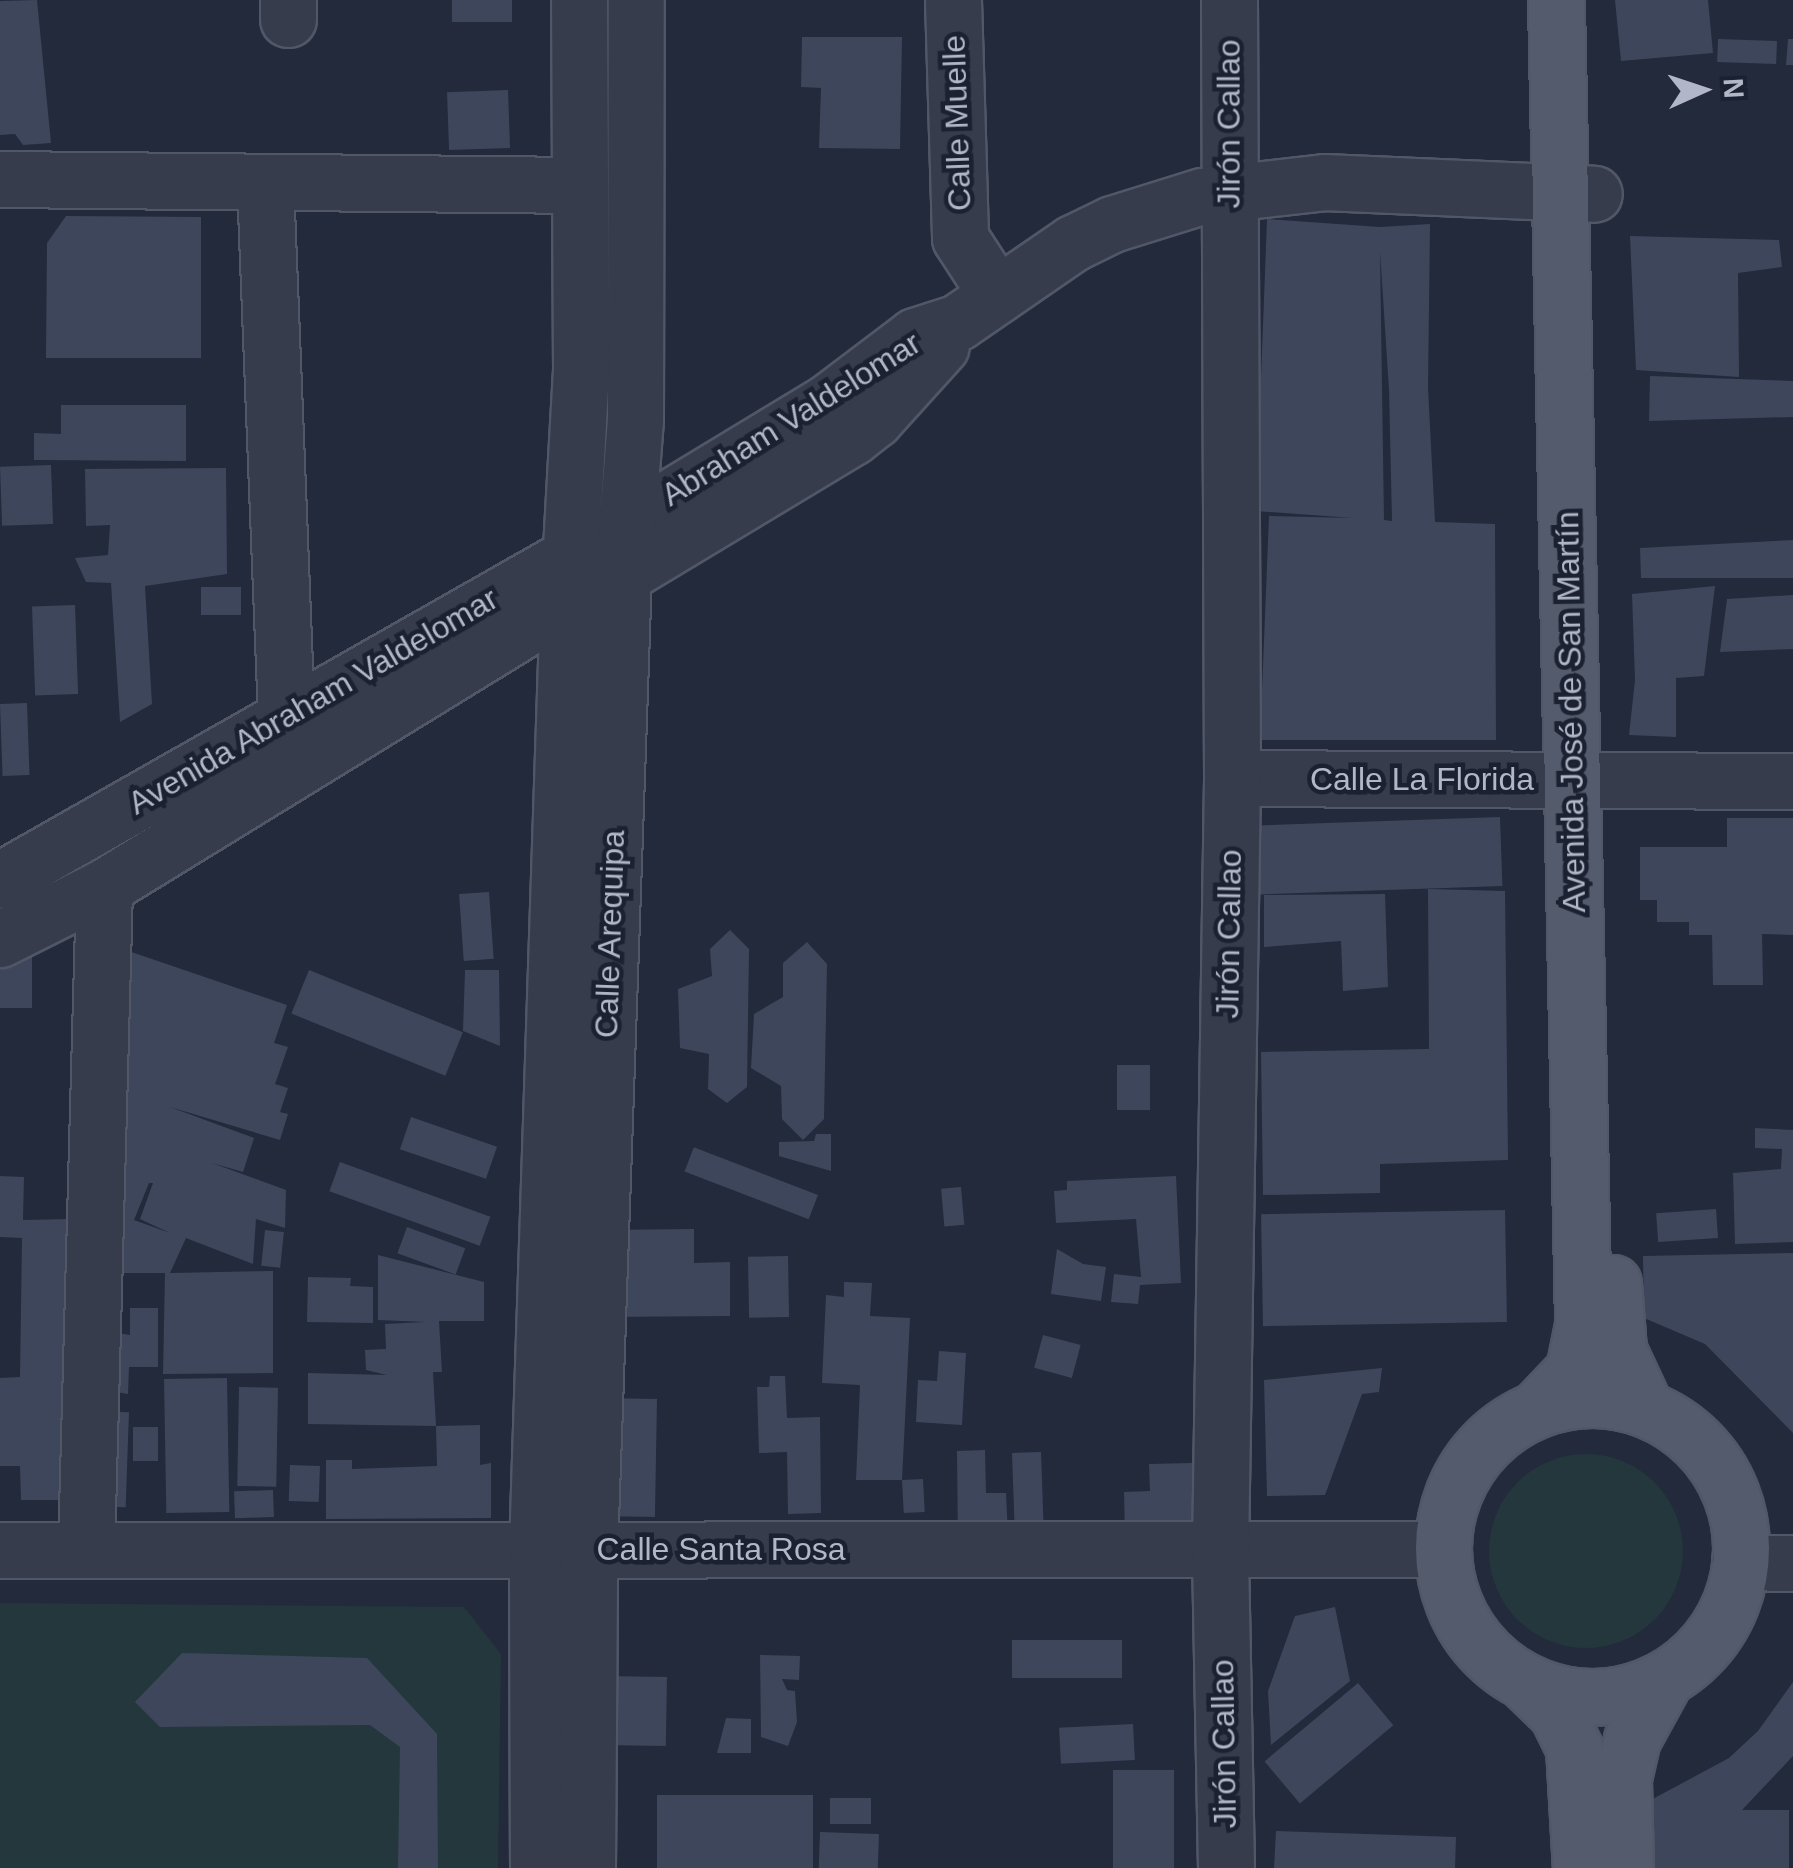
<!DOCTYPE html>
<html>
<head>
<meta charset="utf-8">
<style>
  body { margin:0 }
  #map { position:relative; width:1793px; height:1868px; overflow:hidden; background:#222a3c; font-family:Helvetica,sans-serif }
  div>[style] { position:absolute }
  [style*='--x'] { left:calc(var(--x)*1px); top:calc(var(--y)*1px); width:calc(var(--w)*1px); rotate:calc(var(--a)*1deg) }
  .green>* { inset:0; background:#24373d }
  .round { border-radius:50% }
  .building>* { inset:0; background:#3e465c; transform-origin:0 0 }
  .roads { filter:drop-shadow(2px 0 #515767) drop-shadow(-2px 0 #515767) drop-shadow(0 2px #515767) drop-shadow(0 -2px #515767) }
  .minor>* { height:55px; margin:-27.5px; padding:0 27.5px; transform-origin:27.5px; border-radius:27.5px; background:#363c4c }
  .major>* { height:55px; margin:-27.5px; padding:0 27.5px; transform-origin:27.5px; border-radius:27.5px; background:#535b6c }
  .major>.ring { margin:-27.5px; padding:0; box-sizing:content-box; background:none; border:55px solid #535b6c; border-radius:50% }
  span { translate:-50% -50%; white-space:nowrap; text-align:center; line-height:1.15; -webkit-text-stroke:9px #1b2131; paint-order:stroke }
  .street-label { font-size:32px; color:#b1b7c8 }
  .north { position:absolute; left:1653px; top:40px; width:100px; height:100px; -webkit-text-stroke:8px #1b2131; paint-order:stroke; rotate:87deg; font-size:28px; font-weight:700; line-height:40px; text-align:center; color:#b1b7c8 }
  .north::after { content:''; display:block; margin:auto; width:35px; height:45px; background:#b1b7c8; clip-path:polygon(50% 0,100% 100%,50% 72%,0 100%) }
</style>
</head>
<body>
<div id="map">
  <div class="green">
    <div class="round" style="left:1489px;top:1454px;width:194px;height:194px"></div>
    <div style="clip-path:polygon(0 1603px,464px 1607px,501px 1654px,498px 1868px,0 1868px)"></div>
  </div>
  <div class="building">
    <div style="clip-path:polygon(37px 0,51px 143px,23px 145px,15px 134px,0 135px,0 1px)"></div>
    <div style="left:452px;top:0;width:60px;height:22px"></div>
    <div style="clip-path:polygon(1615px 0,1708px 0,1713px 53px,1621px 61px)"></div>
    <div style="clip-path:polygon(802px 37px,902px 37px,900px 149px,819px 148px,821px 88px,801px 87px)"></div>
    <div style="left:1718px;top:39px;width:59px;height:23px;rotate:2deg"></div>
    <div style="clip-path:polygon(1788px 39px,1793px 39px,1793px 65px,1786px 65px)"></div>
    <div style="left:508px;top:90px;width:58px;height:61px;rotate:88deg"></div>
    <div style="clip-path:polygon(66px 216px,201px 217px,201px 358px,46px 358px,47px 243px)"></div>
    <div style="clip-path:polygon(evenodd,1267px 219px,1380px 227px,1430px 224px,1428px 388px,1435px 522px,1495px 524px,1496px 740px,1260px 740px,1269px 516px,1353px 518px,1256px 511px,1267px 219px,1380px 251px,1389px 390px,1392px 521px,1384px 520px,1380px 251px)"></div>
    <div style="clip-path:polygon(1630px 236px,1779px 240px,1782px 267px,1738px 273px,1739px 377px,1636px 370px)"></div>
    <div style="clip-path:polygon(1650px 376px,1793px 381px,1793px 417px,1649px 421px)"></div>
    <div style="clip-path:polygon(61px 405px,186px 405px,186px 461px,34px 460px,34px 433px,61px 434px)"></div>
    <div style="left:51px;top:465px;width:59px;height:51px;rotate:88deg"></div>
    <div style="clip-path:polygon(226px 468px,227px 574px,145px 586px,152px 704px,120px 722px,111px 583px,86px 582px,75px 558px,108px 555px,110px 525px,86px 526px,85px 469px)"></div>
    <div style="clip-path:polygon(1793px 540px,1793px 578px,1641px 578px,1640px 548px)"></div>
    <div style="clip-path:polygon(1715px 586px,1704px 676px,1676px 678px,1676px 737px,1629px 735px,1635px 680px,1632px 594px)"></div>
    <div style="left:201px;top:587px;width:40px;height:28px"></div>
    <div style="clip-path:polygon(1793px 595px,1793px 649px,1720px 652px,1727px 599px)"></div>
    <div style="left:75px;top:605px;width:89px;height:43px;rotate:88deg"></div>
    <div style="left:27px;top:703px;width:72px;height:27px;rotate:88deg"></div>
    <div style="left:1500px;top:817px;width:69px;height:243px;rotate:88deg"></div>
    <div style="clip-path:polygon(1727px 818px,1793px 818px,1793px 935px,1762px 934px,1763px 985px,1713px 985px,1712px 935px,1689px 935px,1689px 922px,1657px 922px,1657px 900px,1640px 900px,1640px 847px,1727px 847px)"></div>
    <div style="clip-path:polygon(1428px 889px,1505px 891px,1508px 1160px,1380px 1164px,1380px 1193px,1263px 1195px,1261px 1052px,1429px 1049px)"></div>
    <div style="left:489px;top:892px;width:67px;height:30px;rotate:86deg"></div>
    <div style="clip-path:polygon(1385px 894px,1388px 987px,1343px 991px,1341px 941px,1264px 947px,1264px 895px)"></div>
    <div style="clip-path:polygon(730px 930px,749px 949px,747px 1087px,727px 1103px,708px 1089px,709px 1054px,680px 1048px,678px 989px,712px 976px,710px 949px)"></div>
    <div style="clip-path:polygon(807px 942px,827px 964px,824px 1119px,803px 1140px,782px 1119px,781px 1086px,751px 1068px,754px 1014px,783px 997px,783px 963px)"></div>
    <div style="clip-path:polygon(evenodd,105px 943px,287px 1005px,274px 1043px,288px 1047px,275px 1084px,288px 1088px,280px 1112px,288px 1114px,280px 1140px,170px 1107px,254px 1138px,243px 1172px,212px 1163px,286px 1190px,285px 1228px,256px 1219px,253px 1264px,186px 1238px,170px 1273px,273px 1271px,273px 1373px,163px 1374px,165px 1273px,96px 1273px,105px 943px,149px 1183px,153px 1183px,140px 1219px,170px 1233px,134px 1220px,149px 1183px)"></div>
    <div style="left:0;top:948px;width:32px;height:60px"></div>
    <div style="left:309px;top:970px;width:166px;height:47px;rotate:22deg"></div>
    <div style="clip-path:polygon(465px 970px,499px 970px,500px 1046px,463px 1031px)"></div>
    <div style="left:1117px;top:1065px;width:33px;height:45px"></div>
    <div style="left:411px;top:1117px;width:91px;height:34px;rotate:19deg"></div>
    <div style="clip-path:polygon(1755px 1128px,1793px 1130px,1793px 1242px,1735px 1244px,1733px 1173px,1781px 1169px,1782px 1149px,1755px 1148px)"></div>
    <div style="clip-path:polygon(816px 1134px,831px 1134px,831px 1171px,779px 1156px,779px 1142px,814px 1141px)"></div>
    <div style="left:340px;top:1162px;width:160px;height:31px;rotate:20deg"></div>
    <div style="clip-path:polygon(0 1176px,24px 1177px,23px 1220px,69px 1219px,68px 1500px,21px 1500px,20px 1466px,0 1466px,0 1378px,20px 1377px,22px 1238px,0 1237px)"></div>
    <div style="clip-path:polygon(1176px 1176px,1181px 1283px,1140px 1285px,1138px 1304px,1111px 1302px,1114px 1274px,1141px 1277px,1136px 1219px,1056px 1223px,1054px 1191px,1067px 1190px,1067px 1181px)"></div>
    <div style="left:961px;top:1187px;width:38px;height:20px;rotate:85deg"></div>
    <div style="left:818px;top:1195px;width:26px;height:133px;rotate:111deg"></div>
    <div style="left:1716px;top:1209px;width:29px;height:60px;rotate:86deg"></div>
    <div style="left:1505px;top:1210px;width:112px;height:244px;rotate:89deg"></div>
    <div style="left:407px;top:1227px;width:62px;height:28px;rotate:20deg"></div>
    <div style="clip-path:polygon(694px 1229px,694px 1263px,730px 1262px,730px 1316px,604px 1317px,603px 1230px)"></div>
    <div style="left:265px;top:1230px;width:19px;height:36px;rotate:6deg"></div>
    <div style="clip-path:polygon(1057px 1249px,1083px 1264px,1106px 1267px,1101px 1301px,1051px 1294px)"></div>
    <div style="clip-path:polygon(1793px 1253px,1793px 1433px,1705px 1344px,1644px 1318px,1643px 1256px)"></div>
    <div style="clip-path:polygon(378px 1255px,484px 1282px,484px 1321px,439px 1321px,442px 1372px,433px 1372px,436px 1426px,308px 1424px,308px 1373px,387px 1375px,366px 1370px,365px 1350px,386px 1349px,385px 1324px,425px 1322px,378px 1320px)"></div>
    <div style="left:788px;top:1256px;width:61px;height:40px;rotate:89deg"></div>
    <div style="clip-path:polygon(308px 1277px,351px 1278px,350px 1286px,373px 1287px,373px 1323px,307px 1322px)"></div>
    <div style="clip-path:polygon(844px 1282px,872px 1283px,870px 1316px,910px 1318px,902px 1480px,856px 1480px,860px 1385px,822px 1383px,826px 1295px,844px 1297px)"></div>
    <div style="clip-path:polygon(130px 1308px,158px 1308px,158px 1367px,129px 1367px,128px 1394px,93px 1388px,96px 1330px,130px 1335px)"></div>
    <div style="left:1043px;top:1335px;width:39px;height:34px;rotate:15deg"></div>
    <div style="clip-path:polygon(939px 1351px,966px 1353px,962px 1425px,916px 1422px,918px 1380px,937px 1381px)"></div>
    <div style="clip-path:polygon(1382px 1368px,1379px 1392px,1362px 1394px,1325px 1495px,1267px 1496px,1264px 1380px)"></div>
    <div style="clip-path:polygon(770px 1376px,785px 1376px,787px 1418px,820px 1417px,821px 1513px,788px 1514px,787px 1452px,759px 1453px,757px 1387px,769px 1387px)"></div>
    <div style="left:227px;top:1378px;width:134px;height:63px;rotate:89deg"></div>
    <div style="left:239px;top:1387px;width:39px;height:99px;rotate:1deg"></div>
    <div style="left:601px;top:1398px;width:56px;height:118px;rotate:1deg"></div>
    <div style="left:91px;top:1411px;width:38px;height:95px;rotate:2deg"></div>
    <div style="clip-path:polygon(480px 1425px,480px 1465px,491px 1463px,491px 1518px,326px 1519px,326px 1460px,352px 1460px,352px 1469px,437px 1466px,436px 1426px)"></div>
    <div style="left:133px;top:1427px;width:25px;height:34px"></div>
    <div style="clip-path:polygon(985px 1450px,986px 1493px,1006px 1493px,1008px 1536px,958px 1545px,957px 1451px)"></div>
    <div style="left:1041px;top:1452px;width:85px;height:29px;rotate:88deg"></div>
    <div style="clip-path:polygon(1192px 1463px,1193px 1535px,1125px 1536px,1124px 1492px,1150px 1491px,1149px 1464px)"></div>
    <div style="left:290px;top:1465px;width:30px;height:36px;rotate:2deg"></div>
    <div style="left:923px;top:1479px;width:33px;height:21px;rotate:87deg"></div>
    <div style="left:273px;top:1490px;width:27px;height:39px;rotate:88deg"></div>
    <div style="clip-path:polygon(1335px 1607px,1350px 1681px,1271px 1745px,1268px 1691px,1295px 1616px)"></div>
    <div style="left:1012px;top:1640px;width:110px;height:38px"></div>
    <div style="clip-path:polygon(182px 1653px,367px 1658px,437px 1734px,438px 1868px,398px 1868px,400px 1747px,370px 1725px,160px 1727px,135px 1702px)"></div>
    <div style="clip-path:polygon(760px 1655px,800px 1656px,799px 1680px,782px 1679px,787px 1690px,795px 1691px,797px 1722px,788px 1746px,761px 1737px)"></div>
    <div style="left:605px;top:1676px;width:62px;height:69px;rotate:1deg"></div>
    <div style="clip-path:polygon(1793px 1682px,1793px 1756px,1742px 1810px,1789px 1810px,1789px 1868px,1650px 1868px,1649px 1801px,1729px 1758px,1758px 1731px)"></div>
    <div style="left:1358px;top:1683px;width:55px;height:122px;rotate:50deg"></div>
    <div style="clip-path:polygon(726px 1718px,751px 1719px,751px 1753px,717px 1753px)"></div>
    <div style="left:1133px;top:1724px;width:36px;height:74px;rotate:87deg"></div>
    <div style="left:1113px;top:1770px;width:61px;height:98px"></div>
    <div style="left:657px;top:1795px;width:156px;height:73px"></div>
    <div style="left:871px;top:1798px;width:26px;height:41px;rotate:90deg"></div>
    <div style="clip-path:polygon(1276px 1831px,1456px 1837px,1455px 1868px,1274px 1868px)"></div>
    <div style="left:820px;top:1832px;width:59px;height:36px;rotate:2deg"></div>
  </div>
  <div class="roads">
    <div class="minor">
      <div style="--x:953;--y:0;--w:238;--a:88.3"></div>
      <div style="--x:960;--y:238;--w:68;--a:57"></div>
      <div style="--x:288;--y:19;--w:19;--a:-90"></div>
      <div style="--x:0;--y:179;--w:578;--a:0.59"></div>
      <div style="--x:265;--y:184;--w:531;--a:87.74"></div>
      <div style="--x:1232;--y:778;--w:561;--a:0.31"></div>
      <div style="--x:0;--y:880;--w:722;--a:-29.62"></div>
      <div style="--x:628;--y:523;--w:234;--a:-31.2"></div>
      <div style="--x:828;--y:402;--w:109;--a:-37.2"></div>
      <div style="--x:915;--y:336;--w:45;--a:-18"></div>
      <div style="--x:958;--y:322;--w:140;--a:-34.5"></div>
      <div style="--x:1073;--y:243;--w:43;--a:-26"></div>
      <div style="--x:1112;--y:224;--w:94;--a:-17.3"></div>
      <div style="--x:1202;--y:196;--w:123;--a:-6.5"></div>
      <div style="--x:1324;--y:182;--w:270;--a:2.5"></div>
      <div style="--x:0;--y:939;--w:116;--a:-26.6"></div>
      <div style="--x:104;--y:887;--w:545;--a:-31.56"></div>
      <div style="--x:568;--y:602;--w:61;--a:-26.1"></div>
      <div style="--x:623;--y:575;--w:267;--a:-31.1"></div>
      <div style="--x:852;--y:437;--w:29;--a:-38"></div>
      <div style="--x:875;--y:419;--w:98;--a:-47.9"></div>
      <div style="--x:86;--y:1549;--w:662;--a:-88.44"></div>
      <div style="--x:0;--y:1550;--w:1442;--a:-0.04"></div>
      <div style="--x:1740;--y:1562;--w:53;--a:1.1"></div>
      <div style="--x:538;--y:1868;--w:319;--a:-90.2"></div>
      <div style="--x:537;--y:1549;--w:948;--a:-88.13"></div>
      <div style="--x:568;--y:602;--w:232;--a:-86.8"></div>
      <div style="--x:581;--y:370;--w:370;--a:-90.3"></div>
      <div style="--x:587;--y:1868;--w:319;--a:-89.6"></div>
      <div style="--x:589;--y:1549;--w:975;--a:-88"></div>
      <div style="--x:623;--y:575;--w:156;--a:-85.6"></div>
      <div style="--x:635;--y:419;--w:419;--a:-89.9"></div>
      <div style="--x:1226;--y:1868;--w:316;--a:-91.1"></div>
      <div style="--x:1220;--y:1552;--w:774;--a:-89.11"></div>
      <div style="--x:1232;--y:778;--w:778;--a:-90.22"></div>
    </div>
    <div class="major">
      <div style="--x:1613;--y:1283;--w:67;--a:85.7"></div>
      <div style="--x:1618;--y:1350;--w:64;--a:65"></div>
      <div class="ring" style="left:1443px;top:1399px;width:243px;height:243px"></div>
      <div style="--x:1538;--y:1408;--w:52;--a:-46.5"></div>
      <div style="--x:1574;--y:1370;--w:46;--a:-78.7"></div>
      <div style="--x:1583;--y:1325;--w:1325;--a:-91.17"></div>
      <div style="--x:1527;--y:1684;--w:42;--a:44"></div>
      <div style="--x:1557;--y:1713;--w:39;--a:64"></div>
      <div style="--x:1574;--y:1748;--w:120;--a:86.7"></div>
      <div style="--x:1625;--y:1868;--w:90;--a:-91.3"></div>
      <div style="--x:1623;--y:1778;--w:40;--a:-77"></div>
      <div style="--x:1632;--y:1739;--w:68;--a:-61.2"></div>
    </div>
  </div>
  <div class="street-label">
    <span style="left:957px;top:123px;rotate:-92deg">Calle Muelle</span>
    <span style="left:1229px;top:124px;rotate:-90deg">Jirón Callao</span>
    <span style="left:791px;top:419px;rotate:-32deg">Abraham Valdelomar</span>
    <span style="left:313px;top:701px;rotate:-30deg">Avenida Abraham Valdelomar</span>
    <span style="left:1571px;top:712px;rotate:-91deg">Avenida José de San Martín</span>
    <span style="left:1422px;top:779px">Calle La Florida</span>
    <span style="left:610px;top:934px;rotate:-88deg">Calle Arequipa</span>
    <span style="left:1229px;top:934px;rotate:-89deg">Jirón Callao</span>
    <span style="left:721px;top:1549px">Calle Santa Rosa</span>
    <span style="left:1224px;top:1744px;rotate:-91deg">Jirón Callao</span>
  </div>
  <div class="north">N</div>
</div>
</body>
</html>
